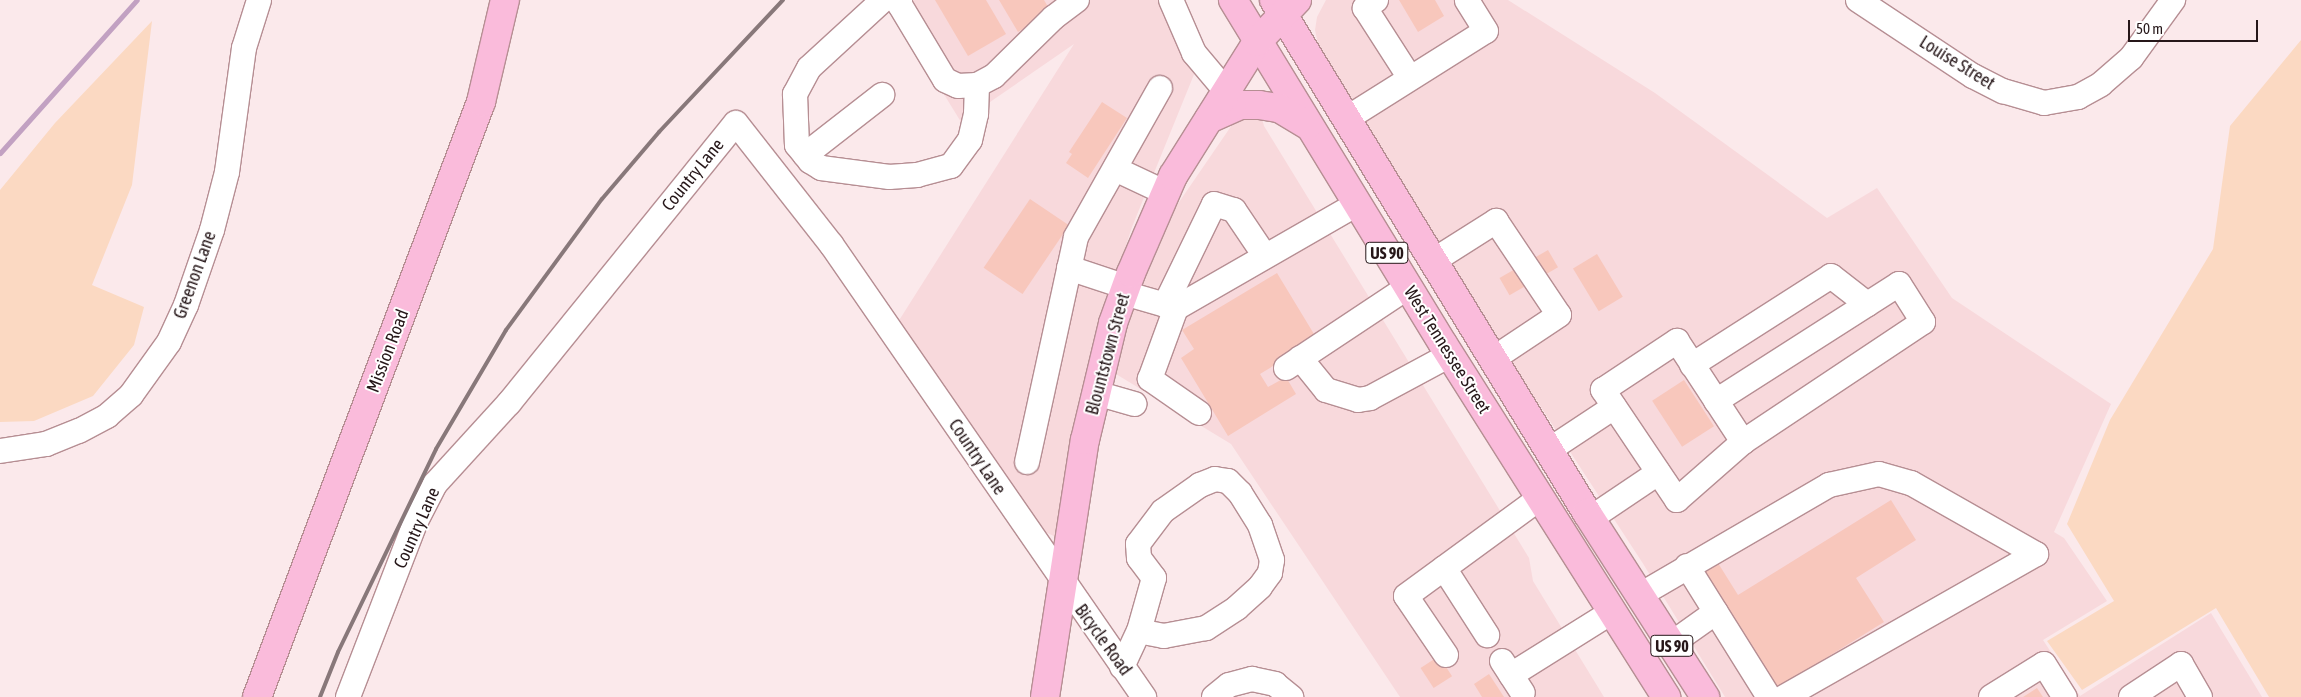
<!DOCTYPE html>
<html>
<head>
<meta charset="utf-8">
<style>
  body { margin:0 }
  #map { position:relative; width:2301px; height:697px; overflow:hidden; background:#fbe9eb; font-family:"Asap Condensed",sans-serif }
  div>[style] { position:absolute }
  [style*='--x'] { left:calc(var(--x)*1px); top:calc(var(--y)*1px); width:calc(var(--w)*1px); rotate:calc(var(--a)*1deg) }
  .built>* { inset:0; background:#f8d9dc }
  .green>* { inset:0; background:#fbd9c2 }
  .stream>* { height:5px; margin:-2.5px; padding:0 2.5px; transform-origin:2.5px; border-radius:2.5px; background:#c2a1c2 }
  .building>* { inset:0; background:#f8c7bc; transform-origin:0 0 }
  .roads { filter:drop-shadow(1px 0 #b68e93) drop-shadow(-1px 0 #b68e93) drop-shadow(0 1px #b68e93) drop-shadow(0 -1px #b68e93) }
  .minor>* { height:24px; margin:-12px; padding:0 12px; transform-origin:12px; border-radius:12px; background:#fff }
  .major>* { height:28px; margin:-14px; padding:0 14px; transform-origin:14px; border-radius:14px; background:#fabbdb }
  .rail>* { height:4px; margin:-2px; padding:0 2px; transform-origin:2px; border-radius:2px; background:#88787a }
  span { translate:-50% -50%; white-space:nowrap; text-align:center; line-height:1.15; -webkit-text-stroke:4px #fff; paint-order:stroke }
  .shield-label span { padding:1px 4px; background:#fff; border:1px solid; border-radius:4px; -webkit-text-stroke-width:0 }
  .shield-label { font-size:16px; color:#261719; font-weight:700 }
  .street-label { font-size:18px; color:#261719 }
  .scale { position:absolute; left:2128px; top:20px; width:130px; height:22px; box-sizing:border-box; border:2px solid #261719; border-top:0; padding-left:6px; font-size:15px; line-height:18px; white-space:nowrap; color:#261719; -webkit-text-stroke:4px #fff; paint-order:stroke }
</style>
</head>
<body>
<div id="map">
  <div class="built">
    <div style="clip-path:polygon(886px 0,1163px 0,1195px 72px,1132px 227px,1099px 328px,1056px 537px,1032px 526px,898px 322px,1074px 44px,961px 122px)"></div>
    <div style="clip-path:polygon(1326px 0,1508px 0,1655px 93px,1827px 218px,1877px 188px,1952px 298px,2111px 404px,2054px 532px,2064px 538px,2107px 601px,2043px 640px,2080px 696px,2211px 613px,2262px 697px,1725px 697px,1642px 562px,1420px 222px,1320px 53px,1315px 30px,1317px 17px)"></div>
    <div style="clip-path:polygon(1261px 115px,1264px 126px,1529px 558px,1533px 581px,1604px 697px,1400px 697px,1231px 444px,1111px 371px,1129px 311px,1173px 211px,1236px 119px)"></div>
  </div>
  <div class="green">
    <div style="clip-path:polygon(152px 21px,132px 185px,92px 285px,144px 307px,134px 345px,93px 396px,34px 421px,0 422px,0 190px,55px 123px)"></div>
    <div style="clip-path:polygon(2301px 40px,2301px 697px,2269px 697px,2216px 608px,2082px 690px,2047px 641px,2114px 601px,2067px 524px,2110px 420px,2213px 249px,2230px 126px)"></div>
  </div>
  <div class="stream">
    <div style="--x:0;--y:153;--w:205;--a:-48.2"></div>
  </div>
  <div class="building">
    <div style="clip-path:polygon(935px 0,986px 0,1006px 34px,968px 56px)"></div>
    <div style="clip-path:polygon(999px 0,1044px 0,1051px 12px,1018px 32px)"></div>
    <div style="clip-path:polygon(1399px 0,1435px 0,1444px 16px,1418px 32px)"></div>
    <div style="clip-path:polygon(1102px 102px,1127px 118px,1088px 178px,1066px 163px,1072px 154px,1069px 152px)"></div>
    <div style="left:1030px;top:199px;width:47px;height:83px;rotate:34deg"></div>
    <div style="left:1548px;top:250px;width:20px;height:56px;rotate:60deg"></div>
    <div style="left:1597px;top:254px;width:50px;height:28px;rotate:59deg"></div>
    <div style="clip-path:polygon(1277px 273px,1317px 339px,1260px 374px,1268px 387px,1286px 377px,1296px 394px,1228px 436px,1181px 358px,1194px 349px,1182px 330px)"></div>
    <div style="left:1684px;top:380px;width:55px;height:38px;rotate:57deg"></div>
    <div style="clip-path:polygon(1891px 500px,1916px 540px,1856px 578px,1884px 622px,1776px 689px,1698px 564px,1713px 555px,1738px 595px)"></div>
    <div style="left:1439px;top:656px;width:24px;height:22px;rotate:57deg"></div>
    <div style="clip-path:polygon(1489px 674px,1504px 697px,1482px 697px,1474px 684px)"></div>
    <div style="clip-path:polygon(2037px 688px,2043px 697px,2023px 697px)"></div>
  </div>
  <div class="roads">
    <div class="minor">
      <div style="--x:883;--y:0;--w:100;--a:137.4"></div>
      <div style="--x:809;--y:68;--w:30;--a:118"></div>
      <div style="--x:795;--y:94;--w:51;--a:87.8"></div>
      <div style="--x:797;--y:145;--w:21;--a:51"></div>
      <div style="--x:810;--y:161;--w:13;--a:32"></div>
      <div style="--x:821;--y:168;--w:69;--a:7.5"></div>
      <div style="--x:889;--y:177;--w:28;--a:-4"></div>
      <div style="--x:917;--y:175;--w:35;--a:-15"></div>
      <div style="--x:951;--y:166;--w:32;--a:-54"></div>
      <div style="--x:970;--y:140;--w:27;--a:-77"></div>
      <div style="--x:976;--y:114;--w:29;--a:-88"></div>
      <div style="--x:900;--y:0;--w:5;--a:90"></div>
      <div style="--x:900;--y:5;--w:87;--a:59"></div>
      <div style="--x:945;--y:80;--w:14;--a:25"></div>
      <div style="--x:958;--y:86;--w:19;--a:-3"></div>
      <div style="--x:977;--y:85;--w:19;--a:-28"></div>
      <div style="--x:994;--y:76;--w:83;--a:-44.5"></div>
      <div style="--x:1053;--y:18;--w:30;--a:-37"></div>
      <div style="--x:1171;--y:0;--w:58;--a:66.5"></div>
      <div style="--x:1194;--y:53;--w:50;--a:49.9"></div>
      <div style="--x:1376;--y:0;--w:14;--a:144"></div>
      <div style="--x:1365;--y:8;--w:83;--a:57.3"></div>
      <div style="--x:1858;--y:0;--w:138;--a:33.5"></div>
      <div style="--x:1973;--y:76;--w:34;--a:27"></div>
      <div style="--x:2003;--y:91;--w:43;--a:16.3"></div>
      <div style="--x:2044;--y:103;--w:35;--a:-10"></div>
      <div style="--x:2078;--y:97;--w:26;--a:-29"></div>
      <div style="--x:2101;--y:84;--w:40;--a:-41"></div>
      <div style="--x:2131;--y:58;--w:72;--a:-54.1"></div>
      <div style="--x:1346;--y:119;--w:165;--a:-32.2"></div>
      <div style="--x:1486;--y:31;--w:36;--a:-122"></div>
      <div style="--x:805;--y:155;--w:98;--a:-37.9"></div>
      <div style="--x:1115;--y:169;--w:56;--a:25.2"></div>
      <div style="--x:1433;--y:261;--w:75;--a:-32.4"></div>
      <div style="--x:1496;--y:221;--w:113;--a:56.2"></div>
      <div style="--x:1559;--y:315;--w:79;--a:146.3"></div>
      <div style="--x:1069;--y:268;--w:60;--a:18.4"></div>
      <div style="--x:1124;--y:293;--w:54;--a:16.1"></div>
      <div style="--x:1165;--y:305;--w:112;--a:-64.1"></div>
      <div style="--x:1214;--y:204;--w:21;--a:17"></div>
      <div style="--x:1234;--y:210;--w:55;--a:56"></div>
      <div style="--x:1300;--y:358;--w:41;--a:50.9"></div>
      <div style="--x:1326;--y:390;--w:34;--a:17"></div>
      <div style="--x:1358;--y:400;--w:12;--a:-9"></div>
      <div style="--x:1370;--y:398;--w:91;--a:-28.3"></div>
      <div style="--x:1692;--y:365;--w:165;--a:-32.6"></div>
      <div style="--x:1831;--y:276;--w:46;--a:37.9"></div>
      <div style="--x:1286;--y:368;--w:146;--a:-33.6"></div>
      <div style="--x:1096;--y:393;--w:40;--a:16"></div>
      <div style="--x:1716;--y:401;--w:217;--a:-32.6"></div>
      <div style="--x:1899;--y:284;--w:45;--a:57.7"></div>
      <div style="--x:1923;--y:322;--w:216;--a:146.3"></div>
      <div style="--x:1743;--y:442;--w:88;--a:138.7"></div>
      <div style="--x:1677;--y:500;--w:133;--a:-123.9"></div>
      <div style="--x:1603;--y:390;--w:89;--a:-33.5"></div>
      <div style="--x:1677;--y:341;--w:121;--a:56.8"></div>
      <div style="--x:1199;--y:413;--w:60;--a:-145.2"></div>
      <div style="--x:1150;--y:379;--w:76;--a:-69.9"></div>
      <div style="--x:1176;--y:308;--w:209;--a:-29.9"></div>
      <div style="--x:1549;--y:450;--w:78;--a:-33.5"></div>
      <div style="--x:0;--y:451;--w:47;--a:-8.7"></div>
      <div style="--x:46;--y:444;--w:35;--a:-22"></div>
      <div style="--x:79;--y:431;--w:32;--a:-28"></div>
      <div style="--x:107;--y:416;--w:32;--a:-41"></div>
      <div style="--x:131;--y:395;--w:65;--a:-54.4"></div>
      <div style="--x:169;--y:342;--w:41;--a:-65.3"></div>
      <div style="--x:186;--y:305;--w:79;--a:-70.9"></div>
      <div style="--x:212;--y:230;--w:60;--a:-75.5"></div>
      <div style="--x:227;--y:172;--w:125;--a:-82.2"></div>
      <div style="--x:244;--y:48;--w:50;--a:-72.6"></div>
      <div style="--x:1027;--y:462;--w:230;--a:-77.7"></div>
      <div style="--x:1076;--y:237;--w:171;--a:-60.6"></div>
      <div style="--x:1591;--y:518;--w:81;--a:-33.9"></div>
      <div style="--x:1687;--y:566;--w:155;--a:58"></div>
      <div style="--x:1444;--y:568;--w:80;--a:57.3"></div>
      <div style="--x:1640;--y:595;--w:219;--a:-30.2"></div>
      <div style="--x:1829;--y:485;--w:51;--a:-12.4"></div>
      <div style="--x:1879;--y:474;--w:33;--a:16"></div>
      <div style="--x:1911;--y:483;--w:144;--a:29.6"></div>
      <div style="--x:2036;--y:554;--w:290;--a:150.4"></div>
      <div style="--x:1671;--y:644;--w:55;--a:-35.4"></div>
      <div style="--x:1446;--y:655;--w:71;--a:-124.1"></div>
      <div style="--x:1406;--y:596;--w:166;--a:-36.2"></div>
      <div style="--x:1502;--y:661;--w:38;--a:57"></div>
      <div style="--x:1122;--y:667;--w:40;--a:-65"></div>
      <div style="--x:1139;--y:631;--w:55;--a:-74.2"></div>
      <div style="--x:1154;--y:578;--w:25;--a:-127"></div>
      <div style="--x:1139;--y:558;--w:14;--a:-94"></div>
      <div style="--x:1138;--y:544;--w:41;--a:-52.9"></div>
      <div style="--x:1163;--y:511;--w:45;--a:-35.1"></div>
      <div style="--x:1200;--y:485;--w:16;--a:-22"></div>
      <div style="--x:1215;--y:479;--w:13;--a:9"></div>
      <div style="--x:1228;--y:481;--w:17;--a:45"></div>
      <div style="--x:1240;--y:493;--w:38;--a:58"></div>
      <div style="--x:1260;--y:525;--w:37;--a:71"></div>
      <div style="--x:1272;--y:560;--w:13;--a:99"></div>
      <div style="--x:1270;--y:573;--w:17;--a:126"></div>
      <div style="--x:1260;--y:587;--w:31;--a:138"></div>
      <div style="--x:1237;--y:608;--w:37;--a:147"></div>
      <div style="--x:1206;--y:628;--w:43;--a:169.2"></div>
      <div style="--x:1164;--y:636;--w:25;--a:-169"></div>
      <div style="--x:1511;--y:675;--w:119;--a:-32"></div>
      <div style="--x:348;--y:697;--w:189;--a:-68.9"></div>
      <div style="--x:416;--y:521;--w:42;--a:-62.8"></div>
      <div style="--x:435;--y:484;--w:110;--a:-47.6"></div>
      <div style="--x:509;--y:403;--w:360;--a:-51"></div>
      <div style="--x:736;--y:123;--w:154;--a:51.9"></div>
      <div style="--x:831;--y:244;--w:551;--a:55.36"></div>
      <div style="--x:1214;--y:697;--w:19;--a:-39"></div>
      <div style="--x:1229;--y:685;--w:24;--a:-15"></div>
      <div style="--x:1252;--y:679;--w:24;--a:12"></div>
      <div style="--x:1275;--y:684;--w:21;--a:39"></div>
      <div style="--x:1991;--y:697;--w:62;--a:-31.9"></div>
      <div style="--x:2044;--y:664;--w:39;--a:58"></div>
      <div style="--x:2131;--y:697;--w:60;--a:-33.4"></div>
      <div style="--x:2181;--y:664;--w:38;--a:60"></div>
    </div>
    <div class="major">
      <div style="--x:1233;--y:0;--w:403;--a:58.6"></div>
      <div style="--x:1443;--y:344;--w:418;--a:57.7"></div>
      <div style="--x:1274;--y:0;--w:601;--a:58.61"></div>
      <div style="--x:1587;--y:513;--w:219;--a:57.3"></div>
      <div style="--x:1209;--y:119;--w:35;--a:-24"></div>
      <div style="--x:1241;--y:105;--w:18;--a:0"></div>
      <div style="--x:1259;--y:105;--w:20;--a:9"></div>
      <div style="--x:1279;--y:108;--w:33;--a:31"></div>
      <div style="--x:257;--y:697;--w:636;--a:-69.37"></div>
      <div style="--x:481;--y:102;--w:105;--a:-76.8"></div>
      <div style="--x:1045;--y:697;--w:260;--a:-81.2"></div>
      <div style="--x:1085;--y:440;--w:120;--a:-76.5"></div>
      <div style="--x:1113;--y:323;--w:53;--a:-70.2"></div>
      <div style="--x:1131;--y:273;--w:106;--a:-66.6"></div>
      <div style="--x:1173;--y:176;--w:158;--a:-57.9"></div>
      <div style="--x:1257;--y:42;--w:58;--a:-46.4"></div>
    </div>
  </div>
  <div class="rail">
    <div style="--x:320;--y:697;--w:48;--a:-68.2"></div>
    <div style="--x:338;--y:652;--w:225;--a:-64.2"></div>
    <div style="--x:436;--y:449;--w:138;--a:-59.5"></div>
    <div style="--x:506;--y:330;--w:162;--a:-53.8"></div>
    <div style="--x:602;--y:199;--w:88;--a:-49.6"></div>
    <div style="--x:659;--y:132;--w:181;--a:-46.8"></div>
  </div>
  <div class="shield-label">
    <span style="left:1387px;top:253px">US 90</span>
    <span style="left:1672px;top:646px">US 90</span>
  </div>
  <div class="street-label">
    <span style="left:1957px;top:63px;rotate:32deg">Louise Street</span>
    <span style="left:693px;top:175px;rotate:-51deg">Country Lane</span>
    <span style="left:195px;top:275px;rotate:-70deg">Greenon Lane</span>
    <span style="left:1447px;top:350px;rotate:58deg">West Tennessee Street</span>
    <span style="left:388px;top:351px;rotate:-69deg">Mission Road</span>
    <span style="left:1108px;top:354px;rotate:-75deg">Blountstown Street</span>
    <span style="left:977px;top:457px;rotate:56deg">Country Lane</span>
    <span style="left:417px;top:528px;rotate:-66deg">Country Lane</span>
    <span style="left:1103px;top:640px;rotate:54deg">Bicycle Road</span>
  </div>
  <div class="scale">50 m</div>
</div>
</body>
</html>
